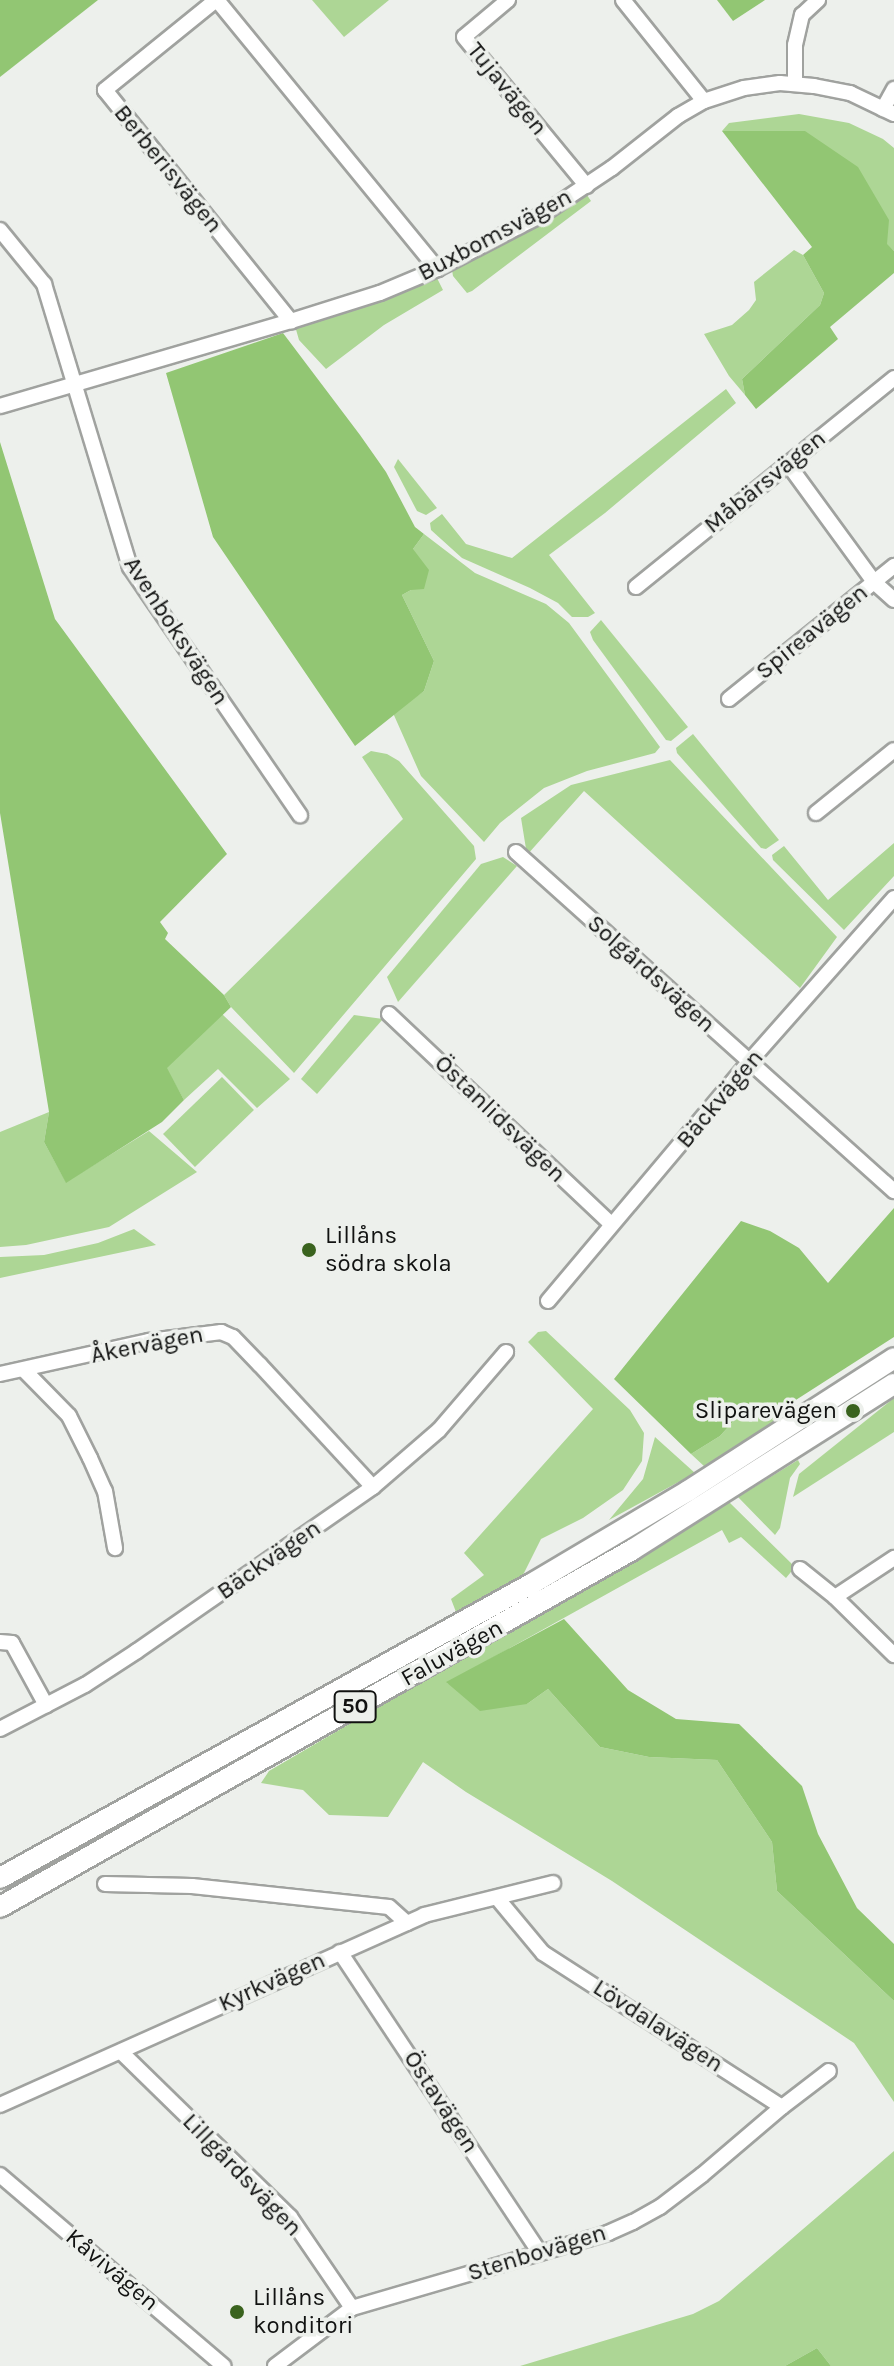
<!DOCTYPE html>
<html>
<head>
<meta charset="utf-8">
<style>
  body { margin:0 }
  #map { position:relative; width:894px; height:2366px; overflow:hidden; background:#edf0ec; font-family:Karla,sans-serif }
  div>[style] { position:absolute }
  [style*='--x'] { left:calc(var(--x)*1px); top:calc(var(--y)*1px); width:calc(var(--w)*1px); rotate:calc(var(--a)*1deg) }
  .green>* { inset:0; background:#add695; transform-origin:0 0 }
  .forest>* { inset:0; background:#92c673 }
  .roads { filter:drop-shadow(2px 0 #a0a29f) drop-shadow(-2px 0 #a0a29f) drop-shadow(0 2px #a0a29f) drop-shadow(0 -2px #a0a29f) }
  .minor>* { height:14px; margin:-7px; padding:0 7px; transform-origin:7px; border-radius:7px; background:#fff }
  .highway>* { height:20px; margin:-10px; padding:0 10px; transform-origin:10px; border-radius:10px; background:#fff }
  .dots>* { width:22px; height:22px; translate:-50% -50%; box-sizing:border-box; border:4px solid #edf0ec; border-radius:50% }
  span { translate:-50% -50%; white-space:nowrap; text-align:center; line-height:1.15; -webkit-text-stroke:7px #edf0ec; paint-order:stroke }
  .shield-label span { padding:2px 6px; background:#edf0ec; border:2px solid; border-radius:6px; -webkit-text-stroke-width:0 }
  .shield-label { font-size:22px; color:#111211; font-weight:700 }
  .street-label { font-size:24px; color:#111211 }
  .poi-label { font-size:24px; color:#111211 }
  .left { translate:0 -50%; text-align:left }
  .right { translate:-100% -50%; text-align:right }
</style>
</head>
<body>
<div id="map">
  <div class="green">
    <div style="clip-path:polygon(312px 0,389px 0,344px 37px)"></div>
    <div style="clip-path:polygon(799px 114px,849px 123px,883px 139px,894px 148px,894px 251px,756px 133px,722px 131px,729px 123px)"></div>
    <div style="clip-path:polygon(587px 195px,591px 201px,472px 291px,467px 293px,453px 276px,452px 270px,534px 228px)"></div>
    <div style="clip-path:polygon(794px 250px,803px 255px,824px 293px,820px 305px,742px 379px,745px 395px,729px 376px,704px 334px,732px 325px,749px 310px,756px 300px,754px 282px)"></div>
    <div style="clip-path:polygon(437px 278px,443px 290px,384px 325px,326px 369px,299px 340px,295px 326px)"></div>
    <div style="clip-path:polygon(726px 389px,736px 403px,605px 513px,549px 555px,595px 613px,588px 617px,572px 617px,558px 603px,530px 588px,462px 558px,431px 530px,430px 523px,442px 514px,466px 544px,512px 558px)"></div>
    <div style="clip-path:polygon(398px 459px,437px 508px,426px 515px,417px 511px,394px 467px)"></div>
    <div style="clip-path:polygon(424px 534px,475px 573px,546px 604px,569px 623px,660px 747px,655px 753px,587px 771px,544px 788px,500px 823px,484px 842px,421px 776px,393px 713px,424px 691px,434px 661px,402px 595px,411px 590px,413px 549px)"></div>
    <div style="clip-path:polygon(601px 620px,688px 727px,671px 741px,666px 740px,593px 640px,590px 632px)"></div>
    <div style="clip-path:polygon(693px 734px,779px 840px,766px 849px,761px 848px,677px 753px,676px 748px)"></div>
    <div style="clip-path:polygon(371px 751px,387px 754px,399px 761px,474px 846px,476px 859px,294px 1073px,231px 1007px,224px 995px,403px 819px,362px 757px)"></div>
    <div style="clip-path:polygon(670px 760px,837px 937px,800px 988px,584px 791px,527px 855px,521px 818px,571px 785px)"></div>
    <div style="clip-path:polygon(894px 843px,894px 876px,844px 930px,773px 860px,772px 855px,784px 846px,828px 900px)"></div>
    <div style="clip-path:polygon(503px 857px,517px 866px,398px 1002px,387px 977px,481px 864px)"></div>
    <div style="clip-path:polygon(222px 1014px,290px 1079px,257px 1108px,218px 1069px,184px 1100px,166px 1068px)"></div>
    <div style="clip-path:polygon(354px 1015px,383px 1019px,317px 1094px,301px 1079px)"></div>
    <div style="left:222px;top:1077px;width:46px;height:82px;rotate:46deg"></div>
    <div style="clip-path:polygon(49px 1112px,44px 1142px,66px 1182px,149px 1131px,197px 1172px,109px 1227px,26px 1245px,0 1247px,0 1132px)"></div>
    <div style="clip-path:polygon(134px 1229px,156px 1245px,0 1278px,0 1257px,44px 1255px,98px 1243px)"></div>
    <div style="clip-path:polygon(546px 1331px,630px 1410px,644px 1433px,642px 1461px,623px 1490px,583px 1518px,541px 1539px,523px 1575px,456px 1612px,451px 1599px,484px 1575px,464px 1553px,593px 1409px,528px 1342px,538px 1332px)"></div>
    <div style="clip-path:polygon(894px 1398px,894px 1432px,793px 1497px,799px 1474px)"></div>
    <div style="clip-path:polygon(774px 1414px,777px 1422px,705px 1467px,691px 1454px,720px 1436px,739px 1415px)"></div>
    <div style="clip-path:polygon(655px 1437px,695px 1473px,609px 1520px,643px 1479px)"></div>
    <div style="clip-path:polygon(798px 1460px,800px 1464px,790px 1478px,780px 1528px,775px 1535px,738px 1497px)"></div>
    <div style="clip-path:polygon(729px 1502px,795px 1567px,786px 1578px,741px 1537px,729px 1543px,722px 1530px,447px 1683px,527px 1704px,548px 1689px,600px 1747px,649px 1757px,717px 1760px,772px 1842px,777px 1891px,894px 2001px,894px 2102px,854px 2043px,612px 1881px,466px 1792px,423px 1762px,388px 1817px,329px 1815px,303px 1790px,261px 1783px,269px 1771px)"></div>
    <div style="clip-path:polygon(894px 2151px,894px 2366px,831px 2366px,817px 2348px,785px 2366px,520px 2366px,693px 2314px,719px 2301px)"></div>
  </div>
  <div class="forest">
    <div style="clip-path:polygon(0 0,98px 0,0 77px)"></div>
    <div style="clip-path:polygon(717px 0,765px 0,733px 21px)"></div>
    <div style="clip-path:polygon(722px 131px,805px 131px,858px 167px,889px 220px,887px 244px,894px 251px,894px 273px,830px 327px,838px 339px,756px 409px,745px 395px,742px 379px,820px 305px,824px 293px,803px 255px,812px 247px)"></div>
    <div style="clip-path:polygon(283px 333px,360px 435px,386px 472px,415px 527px,424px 534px,413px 549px,429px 570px,424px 589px,411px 590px,402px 595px,434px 661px,424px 691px,355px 746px,213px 537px,166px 373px)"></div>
    <div style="clip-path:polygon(0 442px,55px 619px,227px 854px,160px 922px,168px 933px,165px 939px,224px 995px,231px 1007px,167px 1068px,184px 1100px,162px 1122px,66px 1183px,44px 1142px,49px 1112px,0 813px)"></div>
    <div style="clip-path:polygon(894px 1208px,894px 1337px,774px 1414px,739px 1415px,720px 1436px,691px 1454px,614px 1379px,741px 1221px,770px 1231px,799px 1248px,828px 1283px)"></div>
    <div style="clip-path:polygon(564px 1619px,628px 1690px,676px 1719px,739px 1724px,802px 1786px,818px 1834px,857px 1908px,894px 1944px,894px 2001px,777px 1891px,772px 1842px,717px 1760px,649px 1757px,600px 1747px,548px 1689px,527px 1704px,480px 1711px,446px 1682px)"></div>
    <div style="clip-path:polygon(817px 2348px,831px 2366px,785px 2366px)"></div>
  </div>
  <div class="roads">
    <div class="minor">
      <div style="--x:216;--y:0;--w:143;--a:141"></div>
      <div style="--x:105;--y:90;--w:297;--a:51.2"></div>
      <div style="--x:217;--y:0;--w:348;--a:50.7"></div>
      <div style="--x:508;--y:0;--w:57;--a:139.9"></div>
      <div style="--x:464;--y:37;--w:193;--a:50.5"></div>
      <div style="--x:623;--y:0;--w:129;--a:51.3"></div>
      <div style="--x:795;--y:84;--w:39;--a:-90"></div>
      <div style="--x:795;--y:45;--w:31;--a:-77"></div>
      <div style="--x:802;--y:15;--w:22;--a:-43"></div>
      <div style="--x:883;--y:109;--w:23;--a:-61"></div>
      <div style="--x:0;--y:230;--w:70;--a:50.8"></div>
      <div style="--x:44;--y:284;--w:296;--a:73.1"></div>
      <div style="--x:130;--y:567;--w:301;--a:55.6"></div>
      <div style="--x:0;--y:406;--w:303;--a:-16.3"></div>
      <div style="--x:291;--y:321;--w:93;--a:-17.5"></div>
      <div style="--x:380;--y:293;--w:62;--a:-22.8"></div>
      <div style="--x:437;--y:269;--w:119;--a:-27.4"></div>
      <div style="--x:543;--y:214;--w:83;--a:-33.7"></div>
      <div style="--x:612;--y:168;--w:84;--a:-38.2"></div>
      <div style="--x:678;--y:116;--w:30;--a:-30"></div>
      <div style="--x:704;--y:101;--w:42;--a:-18"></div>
      <div style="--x:744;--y:88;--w:36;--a:-8"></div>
      <div style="--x:780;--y:83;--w:34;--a:5"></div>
      <div style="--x:814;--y:86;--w:37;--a:11"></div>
      <div style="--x:850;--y:93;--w:49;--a:25.5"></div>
      <div style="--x:788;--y:464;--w:146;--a:53.9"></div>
      <div style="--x:874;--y:582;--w:27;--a:42"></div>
      <div style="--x:636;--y:587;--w:332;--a:-39"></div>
      <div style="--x:729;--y:699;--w:212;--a:-38.9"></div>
      <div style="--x:816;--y:813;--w:100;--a:-38.9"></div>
      <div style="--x:516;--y:852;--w:508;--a:41.89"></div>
      <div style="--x:389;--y:1014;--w:306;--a:43.4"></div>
      <div style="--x:548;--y:1301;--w:312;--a:-49.9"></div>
      <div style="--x:749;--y:1062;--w:219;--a:-48.5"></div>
      <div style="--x:24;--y:1370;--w:64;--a:45.6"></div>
      <div style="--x:69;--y:1416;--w:47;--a:63.4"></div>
      <div style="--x:90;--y:1458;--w:36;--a:66"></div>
      <div style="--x:105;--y:1491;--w:58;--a:80"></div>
      <div style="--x:0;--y:1374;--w:153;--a:-12.5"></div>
      <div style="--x:149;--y:1341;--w:73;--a:-7.1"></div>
      <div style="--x:221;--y:1332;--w:13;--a:23"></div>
      <div style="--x:233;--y:1337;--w:39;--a:46"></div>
      <div style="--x:260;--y:1365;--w:166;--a:47.2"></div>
      <div style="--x:800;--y:1569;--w:45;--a:38.7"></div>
      <div style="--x:835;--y:1597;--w:83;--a:44.5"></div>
      <div style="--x:835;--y:1597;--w:71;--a:-33.5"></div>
      <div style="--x:0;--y:1642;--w:12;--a:5"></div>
      <div style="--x:12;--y:1643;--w:71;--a:61.3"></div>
      <div style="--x:0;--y:1729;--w:96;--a:-27.4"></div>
      <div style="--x:85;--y:1685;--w:62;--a:-33.2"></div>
      <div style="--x:137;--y:1651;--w:287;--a:-34.8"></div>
      <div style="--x:373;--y:1487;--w:87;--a:-40.8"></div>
      <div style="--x:439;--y:1430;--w:103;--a:-49.3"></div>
      <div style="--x:105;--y:1884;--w:87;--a:1.3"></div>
      <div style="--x:192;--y:1886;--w:198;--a:6.1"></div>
      <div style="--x:389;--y:1907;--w:24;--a:42"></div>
      <div style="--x:498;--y:1899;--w:70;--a:50.2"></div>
      <div style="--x:543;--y:1953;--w:284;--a:32.8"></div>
      <div style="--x:782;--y:2107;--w:59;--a:-37.5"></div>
      <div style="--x:340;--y:1952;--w:361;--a:56.4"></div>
      <div style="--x:121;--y:2052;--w:236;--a:44.3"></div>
      <div style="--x:290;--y:2217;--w:110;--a:55.7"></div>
      <div style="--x:0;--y:2105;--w:465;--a:-24.1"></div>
      <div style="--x:424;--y:1915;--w:133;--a:-13.9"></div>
      <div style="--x:0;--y:2175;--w:294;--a:40.5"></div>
      <div style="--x:275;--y:2366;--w:96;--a:-37"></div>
      <div style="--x:352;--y:2308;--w:267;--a:-16.3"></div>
      <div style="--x:608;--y:2233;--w:27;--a:-24"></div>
      <div style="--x:633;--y:2222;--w:31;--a:-29"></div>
      <div style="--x:660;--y:2207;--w:53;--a:-37.3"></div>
      <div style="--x:702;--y:2175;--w:105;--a:-40.4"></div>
    </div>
    <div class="highway">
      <div style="--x:0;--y:1878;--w:609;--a:-28.96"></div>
      <div style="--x:533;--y:1583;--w:180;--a:-30.7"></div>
      <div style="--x:688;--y:1491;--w:245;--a:-32.8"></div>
      <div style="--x:0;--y:1907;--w:726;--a:-29.46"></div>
      <div style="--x:632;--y:1550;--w:310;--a:-32.4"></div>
    </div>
  </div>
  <div class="dots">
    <div style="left:309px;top:1250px;background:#3a631e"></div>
    <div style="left:853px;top:1411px;background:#3a631e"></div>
    <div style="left:237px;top:2312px;background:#3a631e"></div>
  </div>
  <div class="shield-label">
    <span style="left:355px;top:1707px">50</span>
  </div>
  <div class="street-label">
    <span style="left:507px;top:89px;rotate:51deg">Tujavägen</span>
    <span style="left:168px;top:169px;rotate:51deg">Berberisvägen</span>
    <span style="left:495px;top:235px;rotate:-28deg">Buxbomsvägen</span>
    <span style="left:765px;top:482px;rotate:-39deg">Måbärsvägen</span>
    <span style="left:176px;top:631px;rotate:57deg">Avenboksvägen</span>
    <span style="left:812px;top:632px;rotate:-39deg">Spireavägen</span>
    <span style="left:651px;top:974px;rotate:42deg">Solgårdsvägen</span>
    <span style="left:720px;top:1099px;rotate:-50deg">Bäckvägen</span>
    <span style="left:500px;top:1119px;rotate:44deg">Östanlidsvägen</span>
    <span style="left:147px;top:1345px;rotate:-11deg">Åkervägen</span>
    <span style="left:269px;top:1560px;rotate:-35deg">Bäckvägen</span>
    <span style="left:452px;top:1653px;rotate:-29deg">Faluvägen</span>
    <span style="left:272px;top:1982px;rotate:-24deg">Kyrkvägen</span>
    <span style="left:658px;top:2026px;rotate:33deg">Lövdalavägen</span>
    <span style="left:441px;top:2102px;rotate:57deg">Östavägen</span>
    <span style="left:242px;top:2175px;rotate:46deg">Lillgårdsvägen</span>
    <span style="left:537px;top:2253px;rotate:-17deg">Stenbovägen</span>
    <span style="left:112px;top:2270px;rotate:40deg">Kåvivägen</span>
  </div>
  <div class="poi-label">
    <span class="left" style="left:325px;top:1250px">Lillåns<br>södra skola</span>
    <span class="right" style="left:837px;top:1411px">Sliparevägen</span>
    <span class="left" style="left:253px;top:2312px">Lillåns<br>konditori</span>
  </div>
</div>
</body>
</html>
